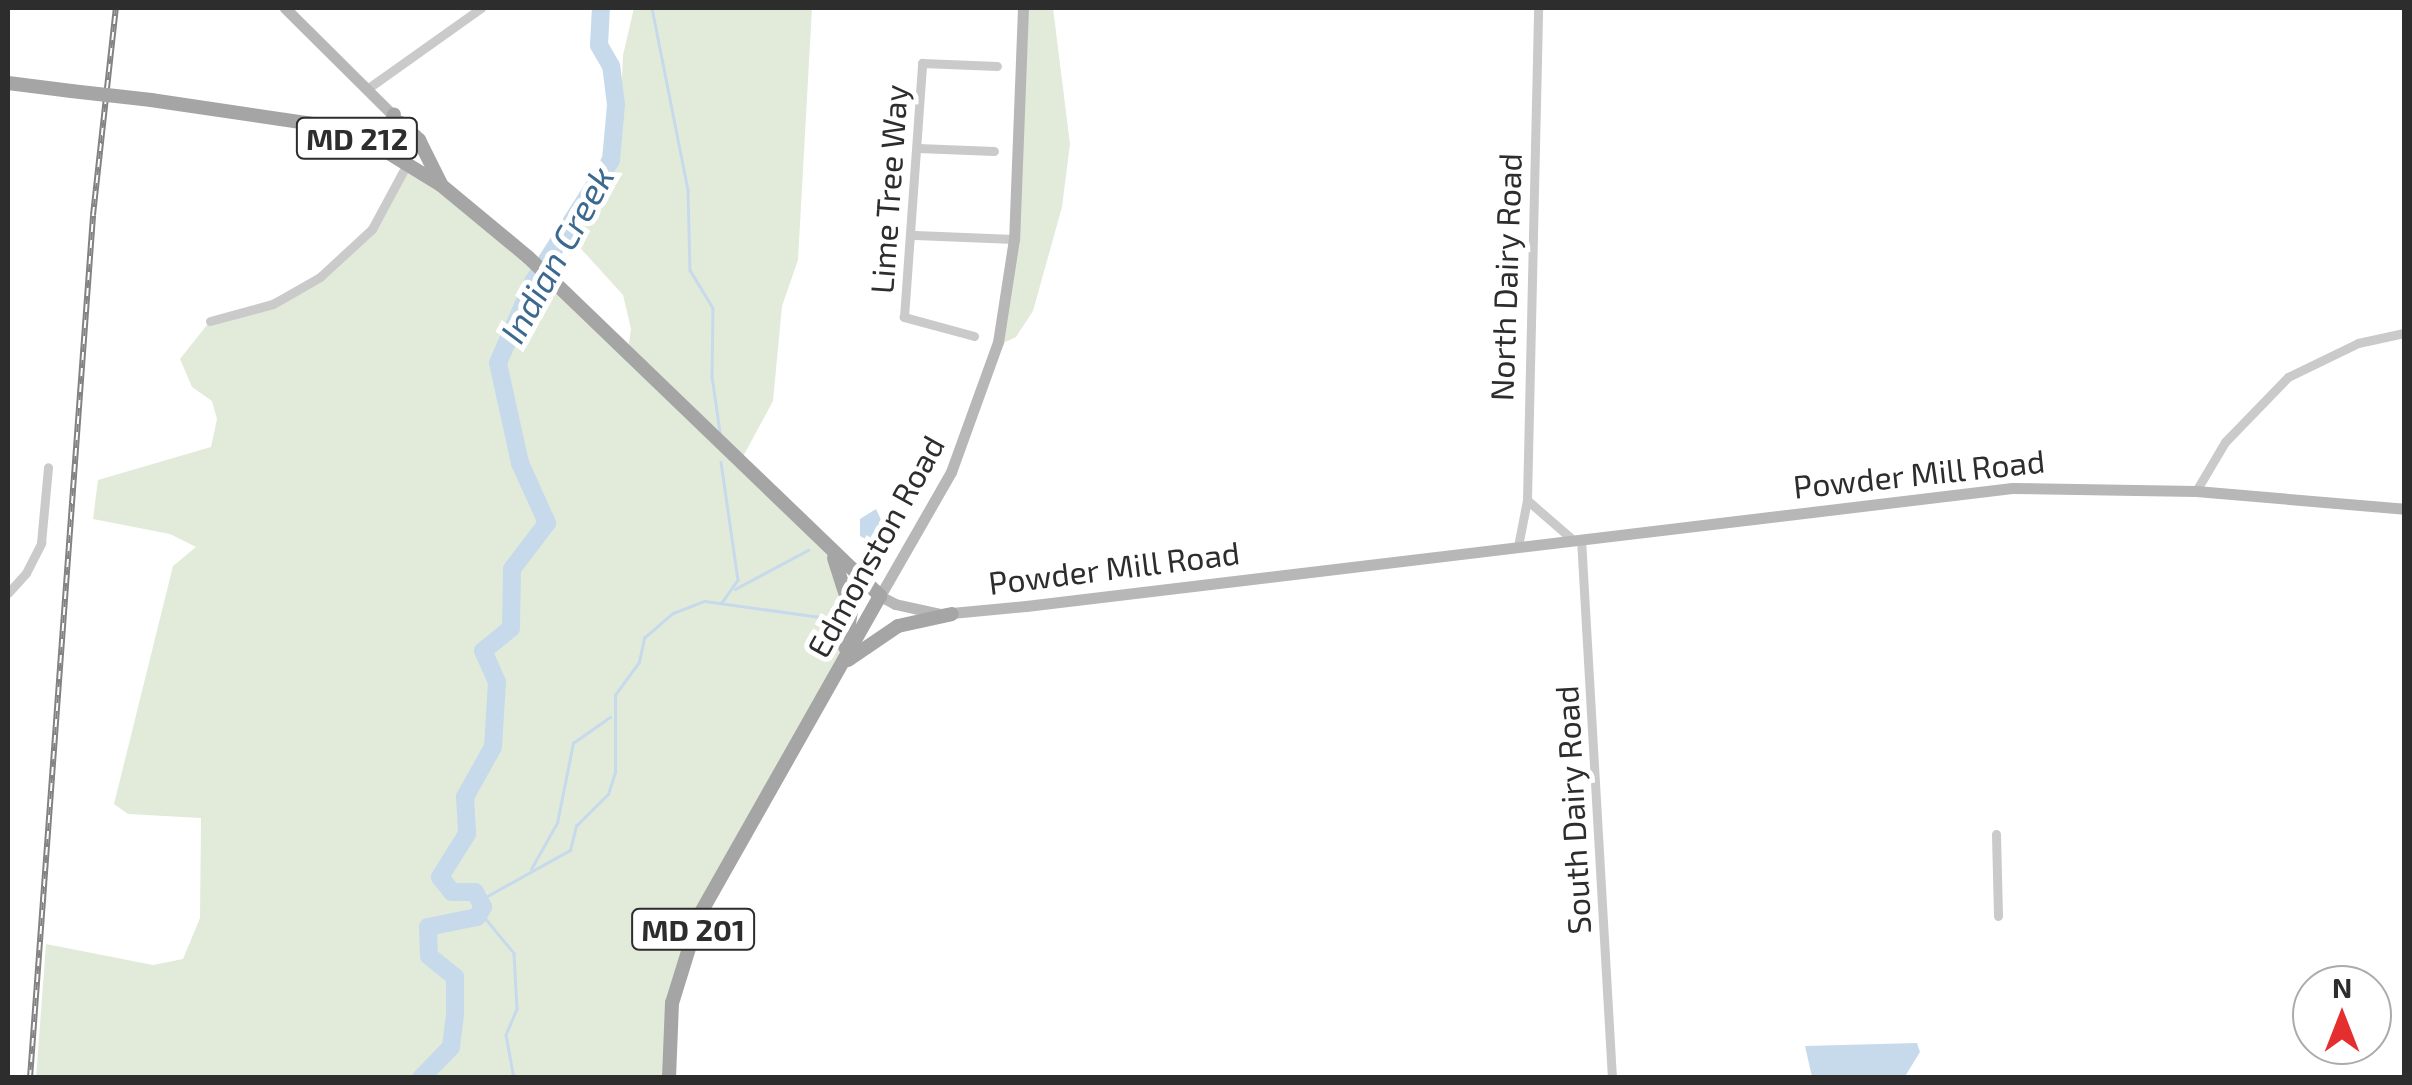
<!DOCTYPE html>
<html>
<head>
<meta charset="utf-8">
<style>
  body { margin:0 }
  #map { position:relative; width:2412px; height:1085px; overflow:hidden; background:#fff; font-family:"Exo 2",sans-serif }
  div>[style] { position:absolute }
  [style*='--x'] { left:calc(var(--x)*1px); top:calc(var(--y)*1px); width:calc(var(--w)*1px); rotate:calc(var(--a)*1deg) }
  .green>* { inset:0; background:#e2ebda }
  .water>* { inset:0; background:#c6daeb }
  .stream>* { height:2.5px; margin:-1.25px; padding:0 1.25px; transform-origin:1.25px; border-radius:1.25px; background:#c6daeb }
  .river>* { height:18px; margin:-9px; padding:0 9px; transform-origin:9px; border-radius:9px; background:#c6daeb }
  .street>* { height:9px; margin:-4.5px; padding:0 4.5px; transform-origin:4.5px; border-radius:4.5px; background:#cacaca }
  .secondary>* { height:11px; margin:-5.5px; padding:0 5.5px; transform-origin:5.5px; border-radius:5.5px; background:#b7b7b7 }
  .primary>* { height:14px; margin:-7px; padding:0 7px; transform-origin:7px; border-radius:7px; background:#a5a5a5 }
  .rail>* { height:6px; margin-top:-3px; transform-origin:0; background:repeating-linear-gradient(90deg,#fff 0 8px,#828282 0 16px); box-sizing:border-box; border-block:2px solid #828282 }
  .primary-bridge>* { height:14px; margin:-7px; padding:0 7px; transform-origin:7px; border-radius:7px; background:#a5a5a5 }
  span { translate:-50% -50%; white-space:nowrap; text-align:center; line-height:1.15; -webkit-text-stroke:10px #fff; paint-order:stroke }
  .shield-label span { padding:2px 8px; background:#fff; border:2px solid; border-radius:8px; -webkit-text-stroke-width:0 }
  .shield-label { font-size:30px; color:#2d2d2d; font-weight:700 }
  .street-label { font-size:32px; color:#2d2d2d }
  .water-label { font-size:35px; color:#3b698f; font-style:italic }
  .frame { position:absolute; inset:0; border:10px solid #2d2d2d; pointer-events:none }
  .north { position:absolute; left:2292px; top:965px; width:100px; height:100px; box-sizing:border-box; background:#fff; border:2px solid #ababab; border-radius:50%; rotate:0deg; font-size:28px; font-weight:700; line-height:40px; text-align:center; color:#2d2d2d }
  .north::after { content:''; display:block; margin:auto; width:35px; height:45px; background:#e52e2f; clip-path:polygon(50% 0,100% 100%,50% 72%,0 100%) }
</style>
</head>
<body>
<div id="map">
  <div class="green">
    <div style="clip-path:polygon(634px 8px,812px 8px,798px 260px,782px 306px,773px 401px,739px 464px,832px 553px,848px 596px,840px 667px,686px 948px,669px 1077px,36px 1078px,46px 944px,153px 965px,183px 959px,200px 918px,201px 818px,128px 814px,114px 804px,173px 566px,196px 547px,170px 534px,93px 519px,98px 480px,211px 447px,217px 419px,212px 401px,192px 387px,180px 359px,210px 321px,302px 289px,372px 229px,407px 164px,441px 185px,627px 357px,631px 329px,623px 295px,573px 240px,619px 150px,623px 55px)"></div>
    <div style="clip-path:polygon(1023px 8px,1053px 8px,1070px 144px,1062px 207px,1033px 311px,1016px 337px,997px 346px,1007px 296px)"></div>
  </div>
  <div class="water">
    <div style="clip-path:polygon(876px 509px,887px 533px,896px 535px,884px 549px,860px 536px,860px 519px)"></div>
    <div style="clip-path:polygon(1917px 1043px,1920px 1052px,1904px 1078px,1812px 1077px,1805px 1046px)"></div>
  </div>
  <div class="stream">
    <div style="--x:652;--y:8;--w:186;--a:78.8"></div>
    <div style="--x:688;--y:190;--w:80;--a:88.6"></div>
    <div style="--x:690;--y:270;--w:44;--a:58.8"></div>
    <div style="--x:713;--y:308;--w:68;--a:90.8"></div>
    <div style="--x:712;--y:376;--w:57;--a:81.9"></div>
    <div style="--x:721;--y:462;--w:119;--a:81.8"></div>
    <div style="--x:738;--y:580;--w:28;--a:125"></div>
    <div style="--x:735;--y:589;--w:83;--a:-28.1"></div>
    <div style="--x:531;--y:869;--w:53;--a:-60.5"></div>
    <div style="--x:557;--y:823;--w:82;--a:-78.7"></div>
    <div style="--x:573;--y:743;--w:45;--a:-35.1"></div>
    <div style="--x:482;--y:899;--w:101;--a:-29.1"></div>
    <div style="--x:570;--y:850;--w:25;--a:-76"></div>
    <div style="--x:576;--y:826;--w:45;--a:-45"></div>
    <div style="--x:608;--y:794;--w:23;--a:-72"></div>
    <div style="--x:615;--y:772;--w:77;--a:-90"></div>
    <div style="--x:615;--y:695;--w:41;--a:-54"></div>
    <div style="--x:639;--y:662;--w:25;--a:-78"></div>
    <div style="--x:644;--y:638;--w:38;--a:-41"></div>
    <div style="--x:673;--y:613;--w:34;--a:-21"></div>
    <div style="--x:705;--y:601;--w:138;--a:7.9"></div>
    <div style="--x:481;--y:913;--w:52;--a:50.5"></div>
    <div style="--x:514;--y:953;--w:56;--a:86.9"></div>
    <div style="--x:517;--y:1009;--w:28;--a:113"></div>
    <div style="--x:506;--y:1035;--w:44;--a:79.5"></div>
  </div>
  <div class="river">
    <div style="--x:421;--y:1078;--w:43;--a:-45.9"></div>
    <div style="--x:451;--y:1047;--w:34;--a:-83"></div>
    <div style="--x:455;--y:1013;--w:36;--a:-90"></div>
    <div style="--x:455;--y:977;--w:33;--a:-141"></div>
    <div style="--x:429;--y:956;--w:29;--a:-92"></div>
    <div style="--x:428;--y:927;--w:50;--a:-11.5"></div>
    <div style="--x:477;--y:917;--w:12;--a:-59"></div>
    <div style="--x:483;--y:907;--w:17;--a:-118"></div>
    <div style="--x:475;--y:892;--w:23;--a:180"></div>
    <div style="--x:452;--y:892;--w:19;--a:-129"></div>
    <div style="--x:440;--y:877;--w:51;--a:-57.9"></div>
    <div style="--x:467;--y:834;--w:37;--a:-93"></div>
    <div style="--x:465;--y:797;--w:57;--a:-60.8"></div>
    <div style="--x:493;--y:747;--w:65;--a:-86.5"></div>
    <div style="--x:497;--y:682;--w:34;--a:-114"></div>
    <div style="--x:483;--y:651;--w:36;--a:-39"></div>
    <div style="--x:511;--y:628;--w:59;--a:-89"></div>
    <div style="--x:512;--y:569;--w:58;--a:-52.7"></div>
    <div style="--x:547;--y:523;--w:66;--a:-114.2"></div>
    <div style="--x:520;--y:463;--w:102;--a:-102.4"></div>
    <div style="--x:498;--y:363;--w:88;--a:-66.6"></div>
    <div style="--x:533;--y:282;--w:145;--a:-57.4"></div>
    <div style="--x:611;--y:160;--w:55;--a:-84.8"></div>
    <div style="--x:616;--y:105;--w:39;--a:-97"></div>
    <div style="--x:611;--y:66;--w:24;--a:-120"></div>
    <div style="--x:599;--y:45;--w:37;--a:-87"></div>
  </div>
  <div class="street">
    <div style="--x:367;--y:89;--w:140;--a:-35.4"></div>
    <div style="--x:918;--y:148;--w:76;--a:2.3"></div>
    <div style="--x:915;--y:235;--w:99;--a:2.3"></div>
    <div style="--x:210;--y:321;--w:65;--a:-15.1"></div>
    <div style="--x:273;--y:304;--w:54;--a:-29.9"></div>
    <div style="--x:320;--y:277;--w:71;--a:-42.7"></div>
    <div style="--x:372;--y:229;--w:74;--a:-61.7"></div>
    <div style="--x:974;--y:336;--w:73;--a:-164.8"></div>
    <div style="--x:904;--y:317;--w:255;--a:-85.9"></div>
    <div style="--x:922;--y:63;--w:75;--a:2.3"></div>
    <div style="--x:2196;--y:491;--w:57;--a:-59.4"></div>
    <div style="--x:2225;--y:442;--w:91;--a:-45.9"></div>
    <div style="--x:2288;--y:377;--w:78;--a:-25.9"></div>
    <div style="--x:2358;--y:343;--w:47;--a:-12.3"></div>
    <div style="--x:1527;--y:500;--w:61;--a:41"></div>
    <div style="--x:1581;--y:539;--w:540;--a:86.71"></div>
    <div style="--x:1518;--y:546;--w:47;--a:-78.9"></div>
    <div style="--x:1527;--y:500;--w:492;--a:-88.7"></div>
    <div style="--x:8;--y:593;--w:27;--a:-48"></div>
    <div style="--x:26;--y:573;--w:34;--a:-63"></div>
    <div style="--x:41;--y:543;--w:76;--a:-84.7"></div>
    <div style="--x:1996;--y:834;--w:82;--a:88.6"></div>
  </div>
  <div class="secondary">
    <div style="--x:285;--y:8;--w:163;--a:44.8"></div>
    <div style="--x:401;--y:123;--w:41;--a:81.7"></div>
    <div style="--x:1023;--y:8;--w:231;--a:92.2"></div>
    <div style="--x:1014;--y:239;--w:104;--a:98.8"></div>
    <div style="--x:998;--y:342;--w:138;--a:109.9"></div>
    <div style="--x:951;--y:472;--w:143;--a:119.8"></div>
    <div style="--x:880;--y:596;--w:17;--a:28"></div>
    <div style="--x:895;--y:604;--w:47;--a:12.3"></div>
    <div style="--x:941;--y:614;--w:85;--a:-5.4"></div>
    <div style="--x:1026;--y:606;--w:993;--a:-6.82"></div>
    <div style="--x:2012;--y:488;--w:184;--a:0.9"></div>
    <div style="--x:2196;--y:491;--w:209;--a:4.9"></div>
  </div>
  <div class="primary">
    <div style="--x:8;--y:83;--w:64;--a:7.2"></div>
    <div style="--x:151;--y:100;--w:172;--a:8.4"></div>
    <div style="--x:321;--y:125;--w:56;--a:19.7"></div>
    <div style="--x:374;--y:144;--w:79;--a:31.5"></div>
    <div style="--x:441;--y:185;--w:113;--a:39.6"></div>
    <div style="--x:528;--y:257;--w:489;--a:43.9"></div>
    <div style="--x:880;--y:596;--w:368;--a:119.5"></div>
    <div style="--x:699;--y:916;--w:91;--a:107.2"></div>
    <div style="--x:672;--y:1003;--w:75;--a:92.3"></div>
    <div style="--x:401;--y:123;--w:25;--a:43"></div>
    <div style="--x:419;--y:140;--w:49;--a:63.4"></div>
    <div style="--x:374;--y:144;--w:17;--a:-28"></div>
    <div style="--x:389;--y:136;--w:22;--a:-77"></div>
    <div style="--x:834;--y:558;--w:56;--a:72.2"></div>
    <div style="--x:851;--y:611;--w:37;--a:99"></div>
    <div style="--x:848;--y:660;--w:60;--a:-34.2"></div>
    <div style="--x:898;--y:626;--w:55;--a:-12.5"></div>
  </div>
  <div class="rail">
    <div style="--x:30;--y:1078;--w:865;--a:-85.82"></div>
    <div style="--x:93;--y:215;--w:208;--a:-83.7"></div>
  </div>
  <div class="primary-bridge">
    <div style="--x:71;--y:91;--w:81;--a:6.4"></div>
  </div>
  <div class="shield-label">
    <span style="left:357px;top:138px">MD 212</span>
    <span style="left:693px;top:929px">MD 201</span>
  </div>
  <div class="street-label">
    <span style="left:888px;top:189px;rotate:-86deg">Lime Tree Way</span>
    <span style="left:1505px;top:277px;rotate:-88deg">North Dairy Road</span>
    <span style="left:1919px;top:473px;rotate:-6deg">Powder Mill Road</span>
    <span style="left:875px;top:546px;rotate:-61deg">Edmonston Road</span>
    <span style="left:1114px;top:567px;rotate:-7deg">Powder Mill Road</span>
    <span style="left:1572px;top:810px;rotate:-93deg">South Dairy Road</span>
  </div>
  <div class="water-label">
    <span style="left:556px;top:254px;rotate:-61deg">Indian Creek</span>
  </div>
  <div class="frame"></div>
  <div class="north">N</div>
</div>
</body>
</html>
